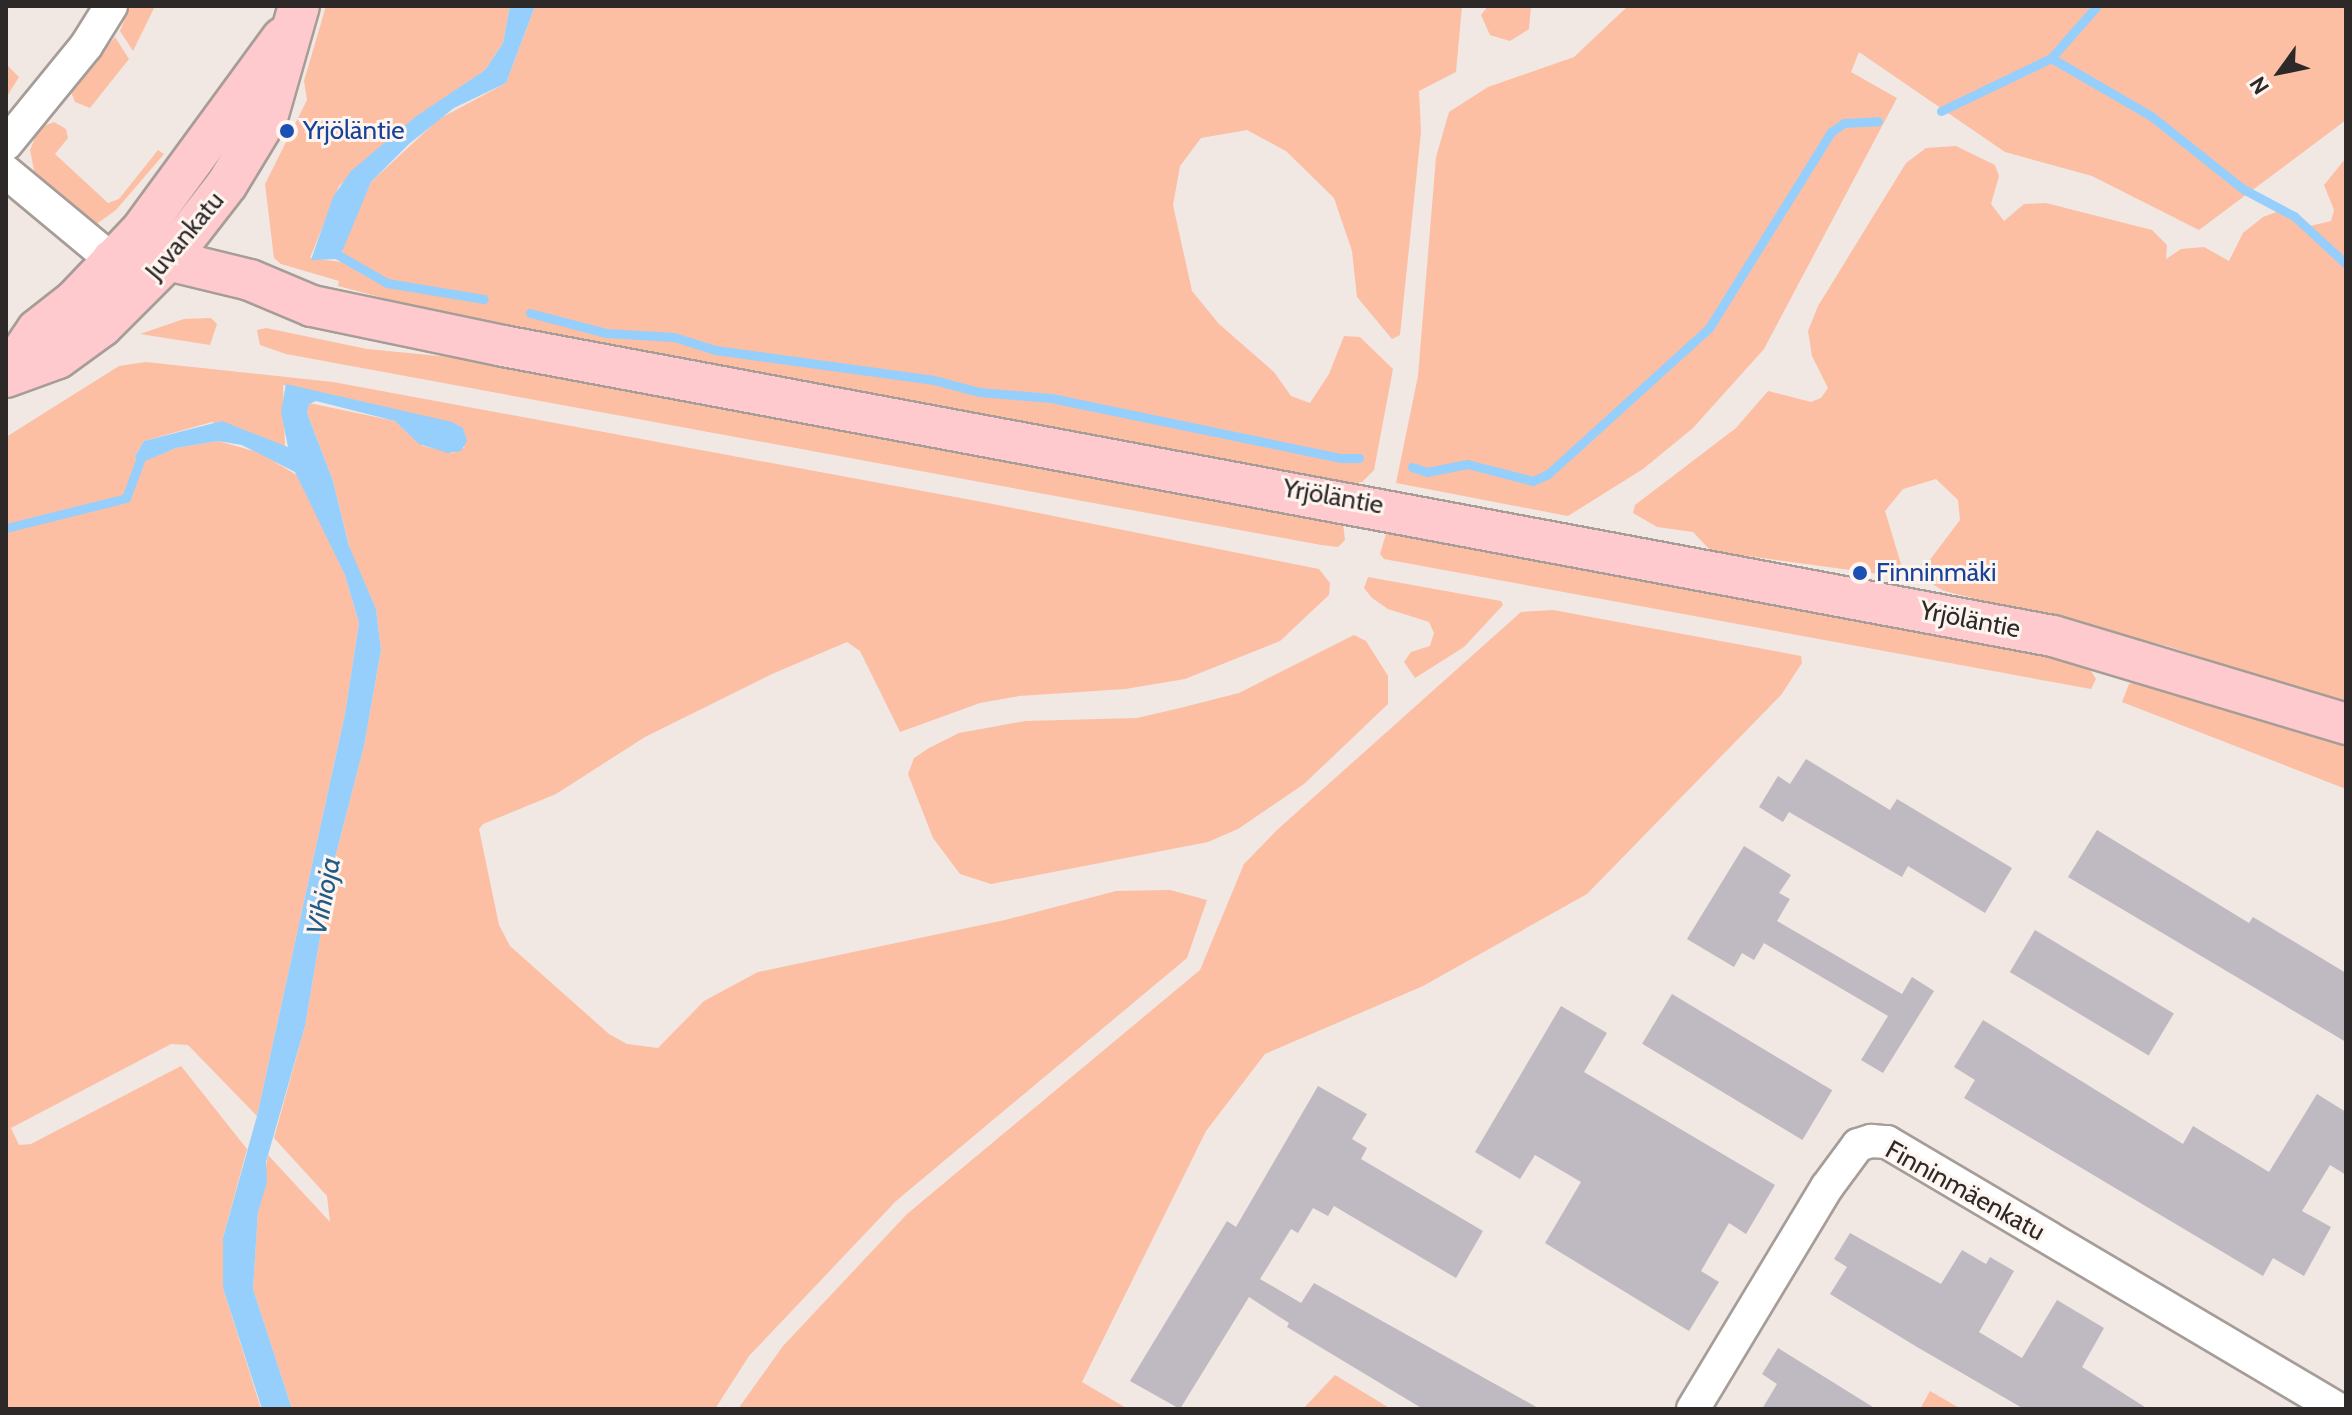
<!DOCTYPE html>
<html>
<head>
<meta charset="utf-8">
<style>
  body { margin:0 }
  #map { position:relative; width:2352px; height:1415px; overflow:hidden; background:#f1e7e3; font-family:Cabin,sans-serif }
  div>[style] { position:absolute }
  [style*='--x'] { left:calc(var(--x)*1px); top:calc(var(--y)*1px); width:calc(var(--w)*1px); rotate:calc(var(--a)*1deg) }
  .green>* { inset:0; background:#fcbfa4 }
  .water>* { inset:0; background:#96cffc }
  .stream>* { height:9px; margin:-4.5px; padding:0 4.5px; transform-origin:4.5px; border-radius:4.5px; background:#96cffc }
  .building>* { inset:0; background:#bfbac1; transform-origin:0 0 }
  .roads { filter:drop-shadow(2px 0 #a69d98) drop-shadow(-2px 0 #a69d98) drop-shadow(0 2px #a69d98) drop-shadow(0 -2px #a69d98) }
  .minor>* { height:32px; margin:-16px; padding:0 16px; transform-origin:16px; border-radius:16px; background:#fff }
  .major>* { height:40px; margin:-20px; padding:0 20px; transform-origin:20px; border-radius:20px; background:#fecacd }
  .dots>* { width:22px; height:22px; translate:-50% -50%; box-sizing:border-box; border:4px solid #fff5f0; border-radius:50% }
  span { translate:-50% -50%; white-space:nowrap; text-align:center; line-height:1.15; -webkit-text-stroke:6px #fff5f0; paint-order:stroke }
  .transit-label { font-size:26px; color:#164399 }
  .left { translate:0 -50%; text-align:left }
  .street-label { font-size:26px; color:#2d2928 }
  .water-label { font-size:28px; color:#1e5c87; font-style:italic }
  .frame { position:absolute; inset:0; border:8px solid #2d2928; pointer-events:none }
  .north { position:absolute; left:2240px; top:32px; width:80px; height:80px; -webkit-text-stroke:6px #fff5f0; paint-order:stroke; rotate:237deg; font-size:22px; font-weight:700; line-height:32px; text-align:center; color:#2d2928 }
  .north::after { content:''; display:block; margin:auto; width:28px; height:36px; background:#2d2928; clip-path:polygon(50% 0,100% 100%,50% 72%,0 100%) }
</style>
</head>
<body>
<div id="map">
  <div class="green">
    <div style="clip-path:polygon(130px 6px,155px 6px,133px 51px,120px 31px)"></div>
    <div style="clip-path:polygon(326px 6px,510px 6px,503px 43px,485px 70px,409px 122px,339px 186px,310px 258px,342px 262px,343px 245px,371px 182px,439px 119px,506px 83px,535px 6px,1462px 6px,1456px 72px,1419px 91px,1421px 132px,1400px 335px,1392px 339px,1357px 297px,1352px 251px,1334px 198px,1286px 151px,1247px 130px,1201px 138px,1180px 166px,1173px 205px,1192px 291px,1219px 324px,1274px 372px,1291px 396px,1310px 403px,1329px 374px,1344px 336px,1360px 337px,1393px 369px,1374px 470px,1362px 482px,1346px 485px,492px 327px,338px 286px,339px 281px,281px 264px,274px 258px,265px 184px,307px 100px,304px 81px)"></div>
    <div style="clip-path:polygon(1488px 6px,1531px 6px,1529px 29px,1510px 41px,1490px 35px,1481px 15px)"></div>
    <div style="clip-path:polygon(1628px 6px,2346px 6px,2346px 120px,2199px 230px,2092px 176px,2005px 152px,1859px 52px,1851px 72px,1897px 98px,1764px 349px,1693px 428px,1643px 469px,1568px 516px,1396px 483px,1418px 376px,1436px 157px,1449px 112px,1488px 87px,1574px 57px)"></div>
    <div style="clip-path:polygon(115px 37px,129px 59px,90px 108px,75px 102px,71px 92px)"></div>
    <div style="clip-path:polygon(6px 64px,19px 77px,6px 98px)"></div>
    <div style="clip-path:polygon(54px 122px,66px 129px,68px 138px,55px 154px,108px 203px,119px 199px,158px 150px,164px 154px,116px 210px,95px 225px,35px 175px,30px 150px,39px 128px)"></div>
    <div style="clip-path:polygon(1956px 146px,1995px 165px,1999px 176px,1991px 204px,2004px 221px,2024px 204px,2046px 203px,2152px 230px,2167px 245px,2166px 259px,2181px 249px,2204px 247px,2229px 261px,2243px 233px,2263px 217px,2279px 211px,2306px 227px,2331px 221px,2334px 210px,2324px 185px,2346px 158px,2346px 704px,2167px 646px,1944px 591px,1934px 585px,1926px 565px,1960px 520px,1958px 500px,1936px 479px,1903px 489px,1885px 511px,1901px 564px,1887px 575px,1711px 551px,1693px 532px,1657px 527px,1633px 513px,1635px 505px,1736px 428px,1768px 391px,1811px 402px,1821px 398px,1828px 388px,1812px 356px,1808px 331px,1818px 306px,1906px 163px,1926px 148px)"></div>
    <div style="clip-path:polygon(211px 318px,217px 324px,210px 345px,140px 334px,184px 319px)"></div>
    <div style="clip-path:polygon(266px 328px,367px 349px,481px 360px,1343px 523px,1345px 540px,1338px 547px,1321px 545px,286px 354px,260px 345px,257px 330px)"></div>
    <div style="clip-path:polygon(146px 362px,333px 382px,993px 504px,1319px 569px,1330px 583px,1329px 595px,1280px 641px,1185px 679px,1125px 689px,1019px 696px,980px 703px,900px 732px,860px 651px,847px 642px,772px 674px,645px 737px,556px 794px,483px 824px,479px 829px,499px 925px,510px 946px,609px 1034px,627px 1044px,658px 1048px,704px 1001px,758px 972px,1005px 920px,1116px 891px,1170px 890px,1207px 900px,1187px 958px,896px 1201px,749px 1356px,715px 1409px,292px 1409px,253px 1289px,258px 1212px,268px 1155px,330px 1222px,327px 1196px,274px 1138px,305px 1026px,331px 873px,364px 746px,381px 650px,376px 609px,351px 553px,333px 481px,307px 413px,309px 403px,395px 421px,423px 446px,453px 453px,465px 447px,437px 422px,283px 385px,285px 448px,212px 422px,144px 441px,135px 456px,138px 463px,176px 448px,218px 441px,260px 453px,300px 477px,345px 575px,359px 623px,345px 714px,257px 1116px,188px 1045px,171px 1044px,11px 1128px,19px 1145px,31px 1144px,181px 1066px,247px 1149px,223px 1238px,223px 1288px,261px 1409px,6px 1409px,6px 437px,119px 366px)"></div>
    <div style="clip-path:polygon(1401px 533px,1967px 639px,2088px 666px,2096px 679px,2091px 689px,1384px 559px,1380px 554px,1386px 534px)"></div>
    <div style="clip-path:polygon(1368px 577px,1501px 601px,1503px 605px,1464px 647px,1415px 678px,1404px 662px,1411px 652px,1430px 646px,1434px 633px,1429px 622px,1388px 609px,1372px 598px,1364px 588px)"></div>
    <div style="clip-path:polygon(1553px 610px,1801px 656px,1802px 663px,1781px 695px,1587px 894px,1423px 986px,1265px 1054px,1206px 1131px,1082px 1382px,1128px 1409px,738px 1409px,783px 1346px,907px 1214px,1200px 970px,1244px 864px,1277px 830px,1521px 612px)"></div>
    <div style="clip-path:polygon(1354px 635px,1366px 641px,1388px 676px,1388px 704px,1304px 784px,1238px 829px,1208px 842px,991px 884px,960px 874px,933px 838px,908px 774px,914px 758px,929px 748px,959px 733px,1025px 721px,1137px 718px,1180px 708px,1239px 693px)"></div>
    <div style="clip-path:polygon(2139px 682px,2346px 745px,2346px 789px,2122px 702px,2129px 684px)"></div>
    <div style="clip-path:polygon(1335px 1375px,1391px 1409px,1303px 1409px)"></div>
    <div style="clip-path:polygon(1930px 1391px,1961px 1409px,1920px 1409px)"></div>
  </div>
  <div class="water">
    <div style="clip-path:polygon(510px 6px,535px 6px,506px 83px,454px 108px,409px 144px,371px 182px,339px 259px,311px 260px,333px 197px,351px 171px,415px 117px,485px 70px,503px 43px)"></div>
    <div style="clip-path:polygon(286px 384px,452px 422px,463px 428px,467px 441px,461px 451px,448px 453px,419px 444px,395px 421px,316px 401px,309px 404px,307px 413px,333px 481px,349px 546px,376px 609px,381px 650px,364px 746px,331px 873px,305px 1026px,266px 1162px,267px 1182px,258px 1212px,253px 1289px,292px 1409px,262px 1409px,223px 1288px,223px 1238px,257px 1116px,345px 714px,359px 623px,345px 575px,295px 472px,242px 445px,218px 441px,176px 448px,138px 464px,135px 456px,144px 441px,222px 421px,288px 447px,281px 412px)"></div>
  </div>
  <div class="stream">
    <div style="--x:2051;--y:58;--w:116;--a:30.1"></div>
    <div style="--x:2151;--y:116;--w:117;--a:38.4"></div>
    <div style="--x:2243;--y:189;--w:58;--a:27.9"></div>
    <div style="--x:2294;--y:216;--w:71;--a:42.7"></div>
    <div style="--x:1941;--y:111;--w:122;--a:-25.7"></div>
    <div style="--x:2051;--y:58;--w:69;--a:-48.5"></div>
    <div style="--x:333;--y:252;--w:62;--a:29.9"></div>
    <div style="--x:387;--y:283;--w:98;--a:9.4"></div>
    <div style="--x:530;--y:313;--w:79;--a:14.7"></div>
    <div style="--x:606;--y:333;--w:68;--a:3.4"></div>
    <div style="--x:674;--y:337;--w:43;--a:17.6"></div>
    <div style="--x:715;--y:350;--w:221;--a:7.8"></div>
    <div style="--x:934;--y:380;--w:47;--a:14.9"></div>
    <div style="--x:979;--y:392;--w:72;--a:4.8"></div>
    <div style="--x:1051;--y:398;--w:295;--a:11.7"></div>
    <div style="--x:1340;--y:458;--w:19;--a:0"></div>
    <div style="--x:1412;--y:467;--w:16;--a:18"></div>
    <div style="--x:1427;--y:472;--w:41;--a:-11.3"></div>
    <div style="--x:1467;--y:464;--w:68;--a:14.4"></div>
    <div style="--x:1533;--y:481;--w:17;--a:-25"></div>
    <div style="--x:1548;--y:474;--w:217;--a:-42.2"></div>
    <div style="--x:1709;--y:328;--w:231;--a:-58.1"></div>
    <div style="--x:1831;--y:132;--w:16;--a:-35"></div>
    <div style="--x:1844;--y:123;--w:34;--a:-3"></div>
    <div style="--x:6;--y:528;--w:124;--a:-14"></div>
    <div style="--x:126;--y:498;--w:46;--a:-69.6"></div>
  </div>
  <div class="building">
    <div style="clip-path:polygon(1806px 759px,1890px 810px,1897px 799px,2012px 868px,1985px 913px,1908px 866px,1902px 877px,1789px 812px,1783px 822px,1759px 807px,1778px 776px,1790px 784px)"></div>
    <div style="clip-path:polygon(2097px 830px,2249px 923px,2253px 917px,2346px 973px,2346px 1042px,2068px 877px)"></div>
    <div style="clip-path:polygon(1744px 846px,1791px 875px,1779px 893px,1790px 899px,1777px 921px,1902px 994px,1912px 977px,1934px 991px,1883px 1073px,1861px 1060px,1888px 1016px,1764px 943px,1754px 960px,1742px 953px,1734px 967px,1687px 939px)"></div>
    <div style="left:2035px;top:930px;width:162px;height:49px;rotate:31deg"></div>
    <div style="left:1672px;top:994px;width:187px;height:58px;rotate:31deg"></div>
    <div style="clip-path:polygon(1561px 1006px,1607px 1033px,1584px 1072px,1775px 1185px,1746px 1234px,1729px 1223px,1701px 1271px,1719px 1282px,1689px 1331px,1545px 1243px,1581px 1182px,1535px 1155px,1520px 1179px,1475px 1152px)"></div>
    <div style="clip-path:polygon(1983px 1020px,2183px 1144px,2193px 1126px,2269px 1172px,2317px 1094px,2346px 1112px,2346px 1175px,2330px 1165px,2302px 1211px,2331px 1227px,2304px 1276px,2273px 1258px,2263px 1276px,1964px 1098px,1975px 1080px,1954px 1067px)"></div>
    <div style="clip-path:polygon(1318px 1086px,1367px 1114px,1352px 1139px,1367px 1148px,1361px 1159px,1483px 1231px,1456px 1278px,1334px 1206px,1328px 1216px,1313px 1208px,1298px 1233px,1291px 1229px,1260px 1279px,1301px 1303px,1314px 1283px,1540px 1409px,1423px 1409px,1287px 1327px,1289px 1323px,1249px 1297px,1180px 1409px,1130px 1381px,1227px 1221px,1236px 1227px)"></div>
    <div style="clip-path:polygon(1850px 1233px,1941px 1284px,1962px 1250px,1986px 1264px,1990px 1257px,2014px 1271px,1979px 1332px,2022px 1358px,2057px 1300px,2104px 1328px,2082px 1367px,2148px 1409px,2024px 1409px,1917px 1347px,1830px 1294px,1847px 1267px,1834px 1259px)"></div>
    <div style="clip-path:polygon(1778px 1348px,1876px 1409px,1762px 1409px,1777px 1384px,1762px 1374px)"></div>
  </div>
  <div class="roads">
    <div class="minor">
      <div style="--x:6;--y:144;--w:127;--a:-50.8"></div>
      <div style="--x:86;--y:46;--w:47;--a:-58"></div>
      <div style="--x:6;--y:172;--w:138;--a:39.7"></div>
      <div style="--x:1693;--y:1409;--w:259;--a:-58.9"></div>
      <div style="--x:1827;--y:1187;--w:52;--a:-53.6"></div>
      <div style="--x:1858;--y:1145;--w:14;--a:-17"></div>
      <div style="--x:1871;--y:1141;--w:16;--a:4"></div>
      <div style="--x:1887;--y:1142;--w:524;--a:30.63"></div>
    </div>
    <div class="major">
      <div style="--x:112;--y:260;--w:56;--a:0"></div>
      <div style="--x:168;--y:260;--w:84;--a:13.7"></div>
      <div style="--x:250;--y:280;--w:67;--a:22.8"></div>
      <div style="--x:312;--y:306;--w:195;--a:11.8"></div>
      <div style="--x:503;--y:346;--w:1577;--a:10.6"></div>
      <div style="--x:2053;--y:636;--w:306;--a:16.7"></div>
      <div style="--x:6;--y:376;--w:55;--a:-56"></div>
      <div style="--x:37;--y:330;--w:47;--a:-38.1"></div>
      <div style="--x:74;--y:301;--w:97;--a:-46.3"></div>
      <div style="--x:141;--y:231;--w:239;--a:-53.8"></div>
      <div style="--x:6;--y:377;--w:55;--a:-20.1"></div>
      <div style="--x:58;--y:358;--w:54;--a:-36"></div>
      <div style="--x:102;--y:326;--w:93;--a:-45"></div>
      <div style="--x:168;--y:260;--w:96;--a:-52.2"></div>
      <div style="--x:227;--y:184;--w:77;--a:-58.8"></div>
      <div style="--x:267;--y:118;--w:116;--a:-74.1"></div>
    </div>
  </div>
  <div class="dots">
    <div style="left:287px;top:131px;background:#1a4fb4"></div>
    <div style="left:1860px;top:573px;background:#1a4fb4"></div>
  </div>
  <div class="transit-label">
    <span class="left" style="left:303px;top:131px">Yrjöläntie</span>
    <span class="left" style="left:1876px;top:573px">Finninmäki</span>
  </div>
  <div class="street-label">
    <span style="left:185px;top:236px;rotate:-50deg">Juvankatu</span>
    <span style="left:1333px;top:497px;rotate:10deg">Yrjöläntie</span>
    <span style="left:1970px;top:620px;rotate:11deg">Yrjöläntie</span>
    <span style="left:1965px;top:1191px;rotate:29deg">Finninmäenkatu</span>
  </div>
  <div class="water-label">
    <span style="left:323px;top:896px;rotate:-79deg">Vihioja</span>
  </div>
  <div class="frame"></div>
  <div class="north">N</div>
</div>
</body>
</html>
